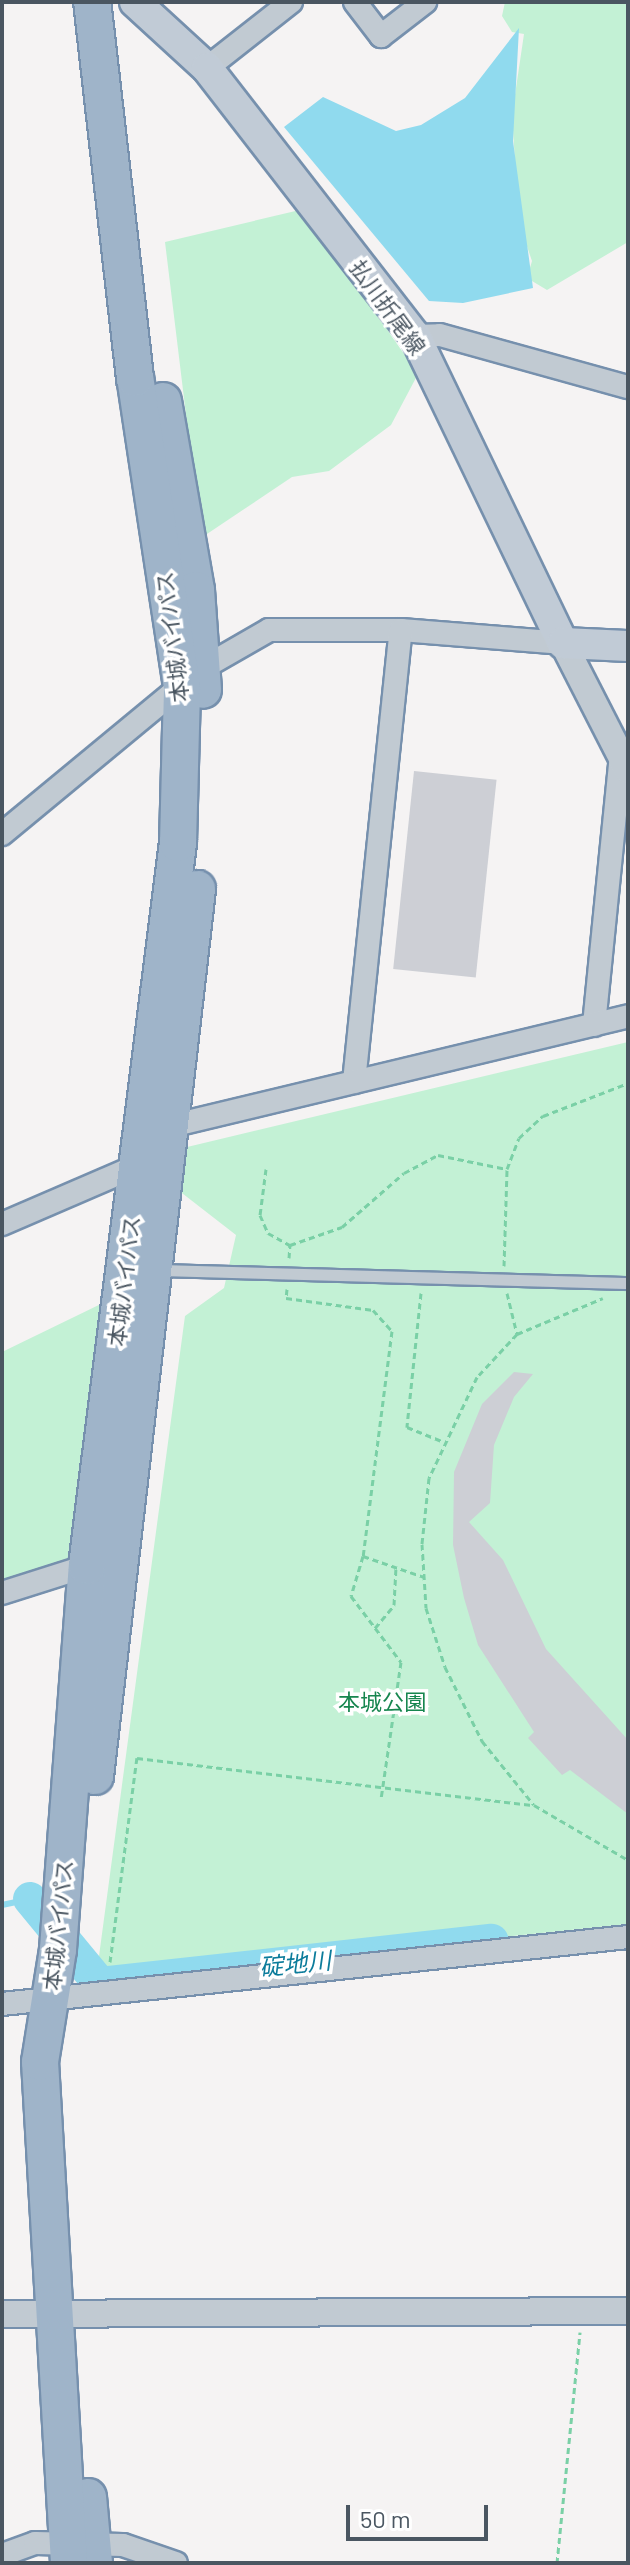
<!DOCTYPE html>
<html>
<head>
<meta charset="utf-8">
<style>
  body { margin:0 }
  #map { position:relative; width:630px; height:2565px; overflow:hidden; background:#f5f3f3; font-family:Barlow,"Noto Sans JP",sans-serif }
  div>[style] { position:absolute }
  [style*='--x'] { left:calc(var(--x)*1px); top:calc(var(--y)*1px); width:calc(var(--w)*1px); rotate:calc(var(--a)*1deg) }
  .green>* { inset:0; background:#c3f1d5 }
  .water>* { inset:0; background:#90daee }
  .stream>* { height:6px; margin:-3px; padding:0 3px; transform-origin:3px; border-radius:3px; background:#90daee }
  .river>* { height:34px; margin:-17px; padding:0 17px; transform-origin:17px; border-radius:17px; background:#90daee }
  .building>* { inset:0; background:#cdcfd5; transform-origin:0 0 }
  .path>* { height:3px; margin-top:-1.5px; transform-origin:0; background:repeating-linear-gradient(90deg,#7ad0a6 0 6px,transparent 0 10px) }
  .roads { filter:drop-shadow(2px 0 #7690ad) drop-shadow(-2px 0 #7690ad) drop-shadow(0 2px #7690ad) drop-shadow(0 -2px #7690ad) }
  .service>* { height:11px; margin:-5.5px; padding:0 5.5px; transform-origin:5.5px; border-radius:5.5px; background:#c1cad2 }
  .minor>* { height:22px; margin:-11px; padding:0 11px; transform-origin:11px; border-radius:11px; background:#c1cad2 }
  .tertiary>* { height:26px; margin:-13px; padding:0 13px; transform-origin:13px; border-radius:13px; background:#c1cad2 }
  .secondary>* { height:30px; margin:-15px; padding:0 15px; transform-origin:15px; border-radius:15px; background:#c1cbd6 }
  .trunk>* { height:36px; margin:-18px; padding:0 18px; transform-origin:18px; border-radius:18px; background:#9fb4c9 }
  span { translate:-50% -50%; white-space:nowrap; text-align:center; line-height:1.15; -webkit-text-stroke:7px #fff; paint-order:stroke }
  .street-label { font-size:22px; color:#4a5661 }
  .park-label { font-size:22px; color:#17864f }
  .water-label { font-size:24px; color:#0c7c9b; font-style:italic }
  .frame { position:absolute; inset:0; border:4px solid #4a5661; pointer-events:none }
  .scale { position:absolute; left:346px; top:2505px; width:142px; height:36px; box-sizing:border-box; border:4px solid #4a5661; border-top:0; padding-left:10px; font-size:24px; line-height:28px; white-space:nowrap; color:#4a5661; -webkit-text-stroke:6px #fff; paint-order:stroke }
</style>
</head>
<body>
<div id="map">
  <div class="green">
    <div style="clip-path:polygon(505px 2px,628px 2px,628px 242px,547px 290px,527px 278px,532px 261px,519px 223px,512px 115px,524px 34px,512px 32px,502px 16px)"></div>
    <div style="clip-path:polygon(304px 209px,418px 374px,391px 425px,329px 471px,292px 477px,201px 538px,165px 242px)"></div>
    <div style="clip-path:polygon(628px 1042px,628px 1924px,108px 1978px,97px 1971px,185px 1316px,224px 1288px,236px 1235px,178px 1190px,183px 1148px)"></div>
    <div style="clip-path:polygon(107px 1301px,72px 1567px,2px 1592px,2px 1352px)"></div>
  </div>
  <div class="water">
    <div style="clip-path:polygon(519px 28px,513px 141px,533px 288px,463px 303px,429px 301px,284px 127px,323px 97px,396px 131px,421px 125px,465px 98px)"></div>
  </div>
  <div class="stream">
    <div style="--x:2;--y:1905;--w:29;--a:-12"></div>
  </div>
  <div class="river">
    <div style="--x:30;--y:1899;--w:110;--a:50.5"></div>
    <div style="--x:100;--y:1984;--w:394;--a:-6.3"></div>
  </div>
  <div class="building">
    <div style="left:414px;top:771px;width:83px;height:199px;rotate:6deg"></div>
    <div style="clip-path:polygon(514px 1372px,533px 1374px,514px 1397px,494px 1445px,490px 1503px,469px 1522px,503px 1560px,546px 1649px,628px 1740px,628px 1814px,570px 1770px,562px 1775px,528px 1738px,534px 1732px,478px 1645px,464px 1598px,453px 1545px,454px 1472px,482px 1404px)"></div>
  </div>
  <div class="path">
    <div style="--x:266;--y:1169;--w:46;--a:97.4"></div>
    <div style="--x:260;--y:1215;--w:20;--a:66"></div>
    <div style="--x:268;--y:1233;--w:25;--a:29"></div>
    <div style="--x:289;--y:1258;--w:13;--a:-86"></div>
    <div style="--x:290;--y:1245;--w:55;--a:-19.1"></div>
    <div style="--x:342;--y:1227;--w:82;--a:-41.1"></div>
    <div style="--x:404;--y:1173;--w:38;--a:-28"></div>
    <div style="--x:438;--y:1155;--w:70;--a:11.5"></div>
    <div style="--x:504;--y:1266;--w:97;--a:-88.2"></div>
    <div style="--x:507;--y:1169;--w:33;--a:-69"></div>
    <div style="--x:519;--y:1138;--w:33;--a:-43"></div>
    <div style="--x:543;--y:1116;--w:91;--a:-21.2"></div>
    <div style="--x:287;--y:1289;--w:9;--a:96"></div>
    <div style="--x:286;--y:1298;--w:88;--a:7.9"></div>
    <div style="--x:373;--y:1310;--w:28;--a:48"></div>
    <div style="--x:392;--y:1331;--w:227;--a:97.3"></div>
    <div style="--x:363;--y:1556;--w:42;--a:106.7"></div>
    <div style="--x:351;--y:1596;--w:83;--a:52.9"></div>
    <div style="--x:401;--y:1662;--w:138;--a:98.3"></div>
    <div style="--x:421;--y:1293;--w:135;--a:96"></div>
    <div style="--x:407;--y:1427;--w:38;--a:22"></div>
    <div style="--x:507;--y:1293;--w:42;--a:76.3"></div>
    <div style="--x:517;--y:1334;--w:59;--a:132.9"></div>
    <div style="--x:477;--y:1377;--w:112;--a:115.4"></div>
    <div style="--x:429;--y:1478;--w:66;--a:96.1"></div>
    <div style="--x:422;--y:1544;--w:64;--a:86.4"></div>
    <div style="--x:426;--y:1608;--w:62;--a:72.1"></div>
    <div style="--x:445;--y:1667;--w:83;--a:63.4"></div>
    <div style="--x:482;--y:1741;--w:82;--a:50.9"></div>
    <div style="--x:534;--y:1805;--w:109;--a:30.3"></div>
    <div style="--x:517;--y:1334;--w:93;--a:-22.7"></div>
    <div style="--x:363;--y:1556;--w:65;--a:19"></div>
    <div style="--x:375;--y:1628;--w:30;--a:-50"></div>
    <div style="--x:394;--y:1605;--w:38;--a:-87"></div>
    <div style="--x:110;--y:1962;--w:206;--a:-82.5"></div>
    <div style="--x:137;--y:1758;--w:400;--a:6.8"></div>
    <div style="--x:557;--y:2563;--w:232;--a:-84.3"></div>
  </div>
  <div class="roads">
    <div class="service">
      <div style="--x:157;--y:1270;--w:471;--a:1.6"></div>
    </div>
    <div class="minor">
      <div style="--x:355;--y:2;--w:43;--a:52.6"></div>
      <div style="--x:381;--y:36;--w:56;--a:-37.7"></div>
      <div style="--x:207;--y:68;--w:107;--a:-38.2"></div>
      <div style="--x:415;--y:336;--w:25;--a:-2"></div>
      <div style="--x:440;--y:335;--w:195;--a:15.5"></div>
      <div style="--x:2;--y:834;--w:261;--a:-39.6"></div>
      <div style="--x:203;--y:668;--w:76;--a:-29.9"></div>
      <div style="--x:269;--y:630;--w:132;--a:0"></div>
      <div style="--x:401;--y:630;--w:163;--a:4.6"></div>
      <div style="--x:594;--y:1025;--w:270;--a:-84.3"></div>
      <div style="--x:354;--y:1082;--w:454;--a:-84.1"></div>
      <div style="--x:171;--y:1126;--w:470;--a:-13.5"></div>
      <div style="--x:2;--y:1224;--w:149;--a:-23.3"></div>
      <div style="--x:2;--y:1593;--w:89;--a:-17.6"></div>
      <div style="--x:2;--y:2004;--w:630;--a:-6.11"></div>
      <div style="--x:2;--y:2555;--w:35;--a:-20"></div>
      <div style="--x:35;--y:2543;--w:88;--a:1.3"></div>
      <div style="--x:123;--y:2545;--w:56;--a:18.8"></div>
    </div>
    <div class="tertiary">
      <div style="--x:563;--y:643;--w:143;--a:62.9"></div>
      <div style="--x:2;--y:2314;--w:626;--a:-0.27"></div>
    </div>
    <div class="secondary">
      <div style="--x:135;--y:2;--w:98;--a:42.5"></div>
      <div style="--x:207;--y:68;--w:339;--a:52.2"></div>
      <div style="--x:415;--y:336;--w:341;--a:64.3"></div>
      <div style="--x:563;--y:643;--w:65;--a:2.6"></div>
    </div>
    <div class="trunk">
      <div style="--x:163;--y:401;--w:192;--a:80.1"></div>
      <div style="--x:196;--y:590;--w:100;--a:86"></div>
      <div style="--x:95;--y:1776;--w:893;--a:-83.44"></div>
      <div style="--x:88;--y:2497;--w:66;--a:84.8"></div>
      <div style="--x:69;--y:2563;--w:502;--a:-93.31"></div>
      <div style="--x:40;--y:2062;--w:114;--a:-80.9"></div>
      <div style="--x:58;--y:1949;--w:384;--a:-85.7"></div>
      <div style="--x:87;--y:1566;--w:729;--a:-82.83"></div>
      <div style="--x:178;--y:843;--w:156;--a:-88.5"></div>
      <div style="--x:182;--y:687;--w:313;--a:-98.6"></div>
      <div style="--x:135;--y:378;--w:378;--a:-96.5"></div>
    </div>
  </div>
  <div class="street-label">
    <span style="left:388px;top:307px;rotate:54deg">払川折尾線</span>
    <span style="left:172px;top:637px;rotate:-97deg">本城バイパス</span>
    <span style="left:124px;top:1281px;rotate:-83deg">本城バイパス</span>
    <span style="left:58px;top:1925px;rotate:-84deg">本城バイパス</span>
  </div>
  <div class="park-label">
    <span style="left:382px;top:1702px">本城公園</span>
  </div>
  <div class="water-label">
    <span style="left:295px;top:1963px;rotate:-6deg">碇地川</span>
  </div>
  <div class="frame"></div>
  <div class="scale">50 m</div>
</div>
</body>
</html>
